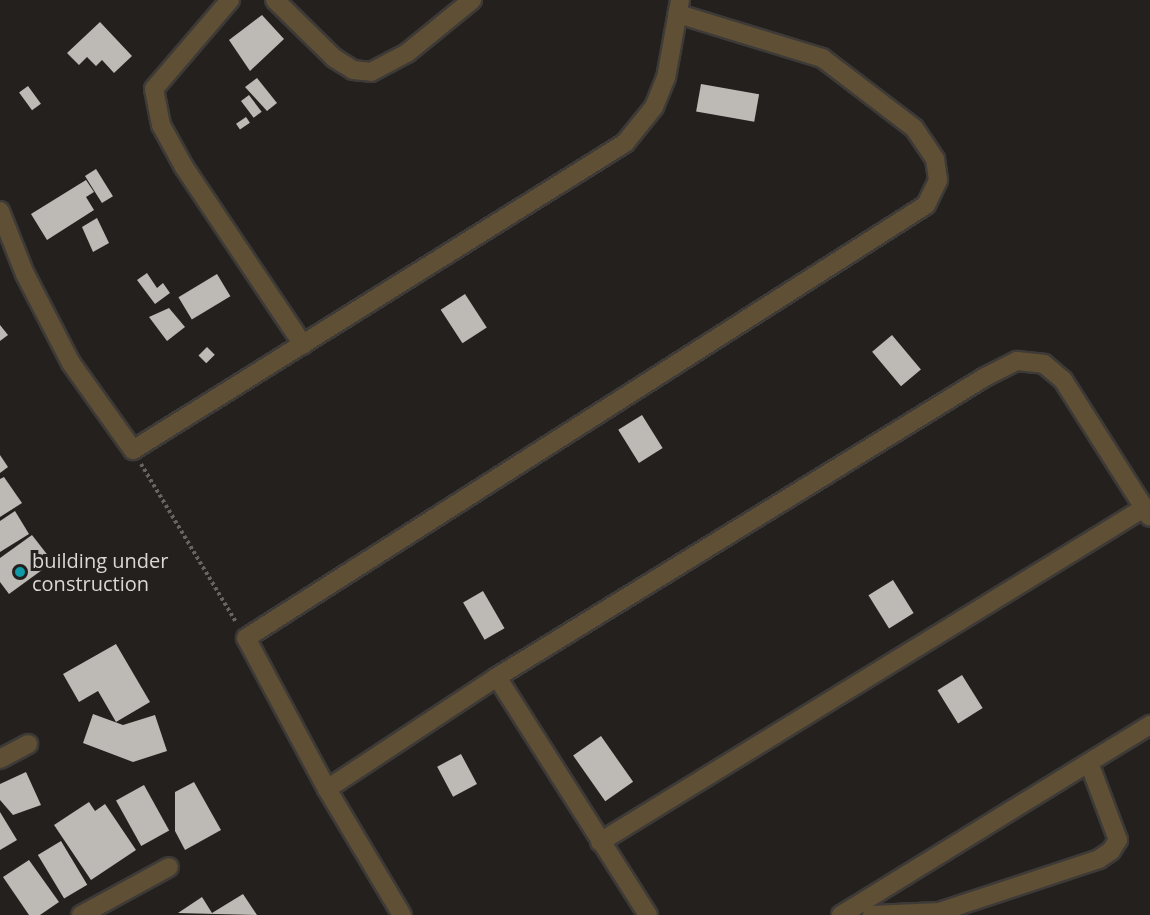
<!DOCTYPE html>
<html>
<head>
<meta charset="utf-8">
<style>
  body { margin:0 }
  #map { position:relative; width:1150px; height:915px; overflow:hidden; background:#23201d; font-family:"Open Sans",sans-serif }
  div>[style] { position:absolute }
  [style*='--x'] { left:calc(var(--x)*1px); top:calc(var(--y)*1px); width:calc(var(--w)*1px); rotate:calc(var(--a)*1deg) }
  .building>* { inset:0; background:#bdb9b5; transform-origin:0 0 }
  .path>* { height:4px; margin-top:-2px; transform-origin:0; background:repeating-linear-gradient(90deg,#676461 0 3px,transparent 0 6px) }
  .roads { filter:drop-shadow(2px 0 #3d3a37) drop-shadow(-2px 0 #3d3a37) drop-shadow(0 2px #3d3a37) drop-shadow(0 -2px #3d3a37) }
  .minor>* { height:18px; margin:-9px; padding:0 9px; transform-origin:9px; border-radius:9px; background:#5f4f35 }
  .dots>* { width:16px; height:16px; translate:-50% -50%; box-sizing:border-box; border:3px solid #23201d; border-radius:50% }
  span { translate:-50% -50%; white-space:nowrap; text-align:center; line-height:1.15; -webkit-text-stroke:6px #23201d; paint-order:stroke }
  .poi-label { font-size:20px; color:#dad8d6 }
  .left { translate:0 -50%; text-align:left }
</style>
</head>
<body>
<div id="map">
  <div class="building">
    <div style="clip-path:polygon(262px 15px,284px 39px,250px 71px,229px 40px)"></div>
    <div style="clip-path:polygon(100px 22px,132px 56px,114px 73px,102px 60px,96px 66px,87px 57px,79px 65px,67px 53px)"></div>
    <div style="clip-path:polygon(257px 78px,277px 103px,267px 111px,245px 87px)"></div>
    <div style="left:701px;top:84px;width:59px;height:28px;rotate:10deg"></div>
    <div style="left:28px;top:86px;width:22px;height:11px;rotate:54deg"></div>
    <div style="left:249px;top:95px;width:21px;height:10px;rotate:53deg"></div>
    <div style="left:246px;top:117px;width:7px;height:12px;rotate:56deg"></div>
    <div style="left:96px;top:169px;width:32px;height:13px;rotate:58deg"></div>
    <div style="clip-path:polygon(86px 180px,94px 192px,86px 197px,94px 210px,47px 240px,31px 214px)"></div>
    <div style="clip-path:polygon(97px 218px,109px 243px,93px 252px,82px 227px)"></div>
    <div style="clip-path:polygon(147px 273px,157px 288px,163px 283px,170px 293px,155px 304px,137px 280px)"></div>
    <div style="left:217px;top:274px;width:26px;height:45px;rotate:59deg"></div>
    <div style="left:465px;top:294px;width:40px;height:29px;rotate:57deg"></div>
    <div style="clip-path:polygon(169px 308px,185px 327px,167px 341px,149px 317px)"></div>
    <div style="clip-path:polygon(0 325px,8px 335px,0 341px)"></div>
    <div style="left:892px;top:335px;width:45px;height:26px;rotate:50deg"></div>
    <div style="left:207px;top:347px;width:11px;height:12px;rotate:45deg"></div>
    <div style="left:642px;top:415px;width:39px;height:28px;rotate:58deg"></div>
    <div style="clip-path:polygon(0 455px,8px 467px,0 473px)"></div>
    <div style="clip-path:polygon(4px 477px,22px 503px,0 517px,0 479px)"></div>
    <div style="clip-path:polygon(15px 511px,29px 534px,0 552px,0 521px)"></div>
    <div style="clip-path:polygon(32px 535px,53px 562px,9px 594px,0 582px,0 558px)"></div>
    <div style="left:893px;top:580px;width:39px;height:29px;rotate:58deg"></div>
    <div style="left:483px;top:591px;width:43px;height:23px;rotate:60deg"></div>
    <div style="clip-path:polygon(116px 644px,150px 702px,116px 722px,98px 691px,79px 702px,63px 674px)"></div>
    <div style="left:962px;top:675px;width:39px;height:29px;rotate:58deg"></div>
    <div style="clip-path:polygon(93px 714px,123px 725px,155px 715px,167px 751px,133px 762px,83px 743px)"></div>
    <div style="left:601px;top:736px;width:56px;height:34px;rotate:55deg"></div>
    <div style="left:461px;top:754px;width:34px;height:27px;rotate:62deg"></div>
    <div style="clip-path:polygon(26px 772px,41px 805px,13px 815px,0 800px,0 784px)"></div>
    <div style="clip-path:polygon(194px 782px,221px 830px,185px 850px,175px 831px,175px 792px)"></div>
    <div style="left:144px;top:785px;width:52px;height:32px;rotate:61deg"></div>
    <div style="clip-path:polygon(89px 802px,95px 811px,105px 804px,136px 850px,91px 880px,54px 825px)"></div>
    <div style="clip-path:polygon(0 812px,17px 840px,0 850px)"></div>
    <div style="left:61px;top:841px;width:51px;height:27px;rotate:59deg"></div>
    <div style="clip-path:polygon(29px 860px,59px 902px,40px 915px,29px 915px,3px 877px)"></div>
    <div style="clip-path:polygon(243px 894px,257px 915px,178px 913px,202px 897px,212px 913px)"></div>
  </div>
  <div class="path">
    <div style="--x:141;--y:464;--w:184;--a:59"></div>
  </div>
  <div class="roads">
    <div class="minor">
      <div style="--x:230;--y:0;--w:117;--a:130.5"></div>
      <div style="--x:154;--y:89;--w:37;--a:79"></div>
      <div style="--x:161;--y:125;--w:48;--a:61.3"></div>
      <div style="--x:184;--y:167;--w:214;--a:56.2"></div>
      <div style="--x:275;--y:0;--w:83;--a:44.5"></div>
      <div style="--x:334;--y:58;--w:22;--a:32"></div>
      <div style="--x:353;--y:70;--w:18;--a:6"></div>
      <div style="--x:371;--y:72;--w:41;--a:-27.8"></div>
      <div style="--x:407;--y:53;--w:84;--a:-39.2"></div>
      <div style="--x:0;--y:211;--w:68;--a:68.4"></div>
      <div style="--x:25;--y:274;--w:100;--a:62.7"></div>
      <div style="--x:71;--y:363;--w:107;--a:54.5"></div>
      <div style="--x:133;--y:450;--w:580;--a:-31.96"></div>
      <div style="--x:625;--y:143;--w:46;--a:-51.1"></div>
      <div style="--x:654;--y:107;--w:31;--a:-68"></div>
      <div style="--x:666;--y:78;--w:79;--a:-79.8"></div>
      <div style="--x:497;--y:677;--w:282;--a:57.6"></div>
      <div style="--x:0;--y:759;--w:32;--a:-28"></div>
      <div style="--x:327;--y:789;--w:204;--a:-33.4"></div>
      <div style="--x:497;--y:677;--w:573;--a:-31.58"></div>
      <div style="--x:985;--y:377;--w:36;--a:-27"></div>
      <div style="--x:1017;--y:361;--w:27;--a:6"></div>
      <div style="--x:1044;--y:364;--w:25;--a:40"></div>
      <div style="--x:1063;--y:380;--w:162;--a:57.6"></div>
      <div style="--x:600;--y:842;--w:638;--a:-31.55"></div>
      <div style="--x:81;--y:915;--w:100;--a:-28.6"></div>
      <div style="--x:402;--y:915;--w:147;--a:-120.8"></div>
      <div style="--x:327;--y:789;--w:171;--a:-118.2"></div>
      <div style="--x:246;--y:638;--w:806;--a:-32.49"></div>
      <div style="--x:926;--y:205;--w:28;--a:-64"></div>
      <div style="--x:938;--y:180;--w:21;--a:-98"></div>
      <div style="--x:935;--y:159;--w:37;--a:-124"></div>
      <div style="--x:914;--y:128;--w:116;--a:-142.7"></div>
      <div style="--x:822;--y:58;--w:151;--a:-163"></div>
      <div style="--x:841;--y:915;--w:363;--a:-31.6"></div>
      <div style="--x:872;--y:915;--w:67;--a:-2.6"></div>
      <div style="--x:939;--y:912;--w:169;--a:-18.3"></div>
      <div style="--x:1099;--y:859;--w:14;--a:-34"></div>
      <div style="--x:1111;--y:851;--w:13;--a:-58"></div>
      <div style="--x:1118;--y:840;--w:82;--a:-110.6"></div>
    </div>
  </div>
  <div class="dots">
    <div style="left:20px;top:572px;background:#0f9aa8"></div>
  </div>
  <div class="poi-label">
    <span class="left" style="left:32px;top:572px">building under<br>construction</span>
  </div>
</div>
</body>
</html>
